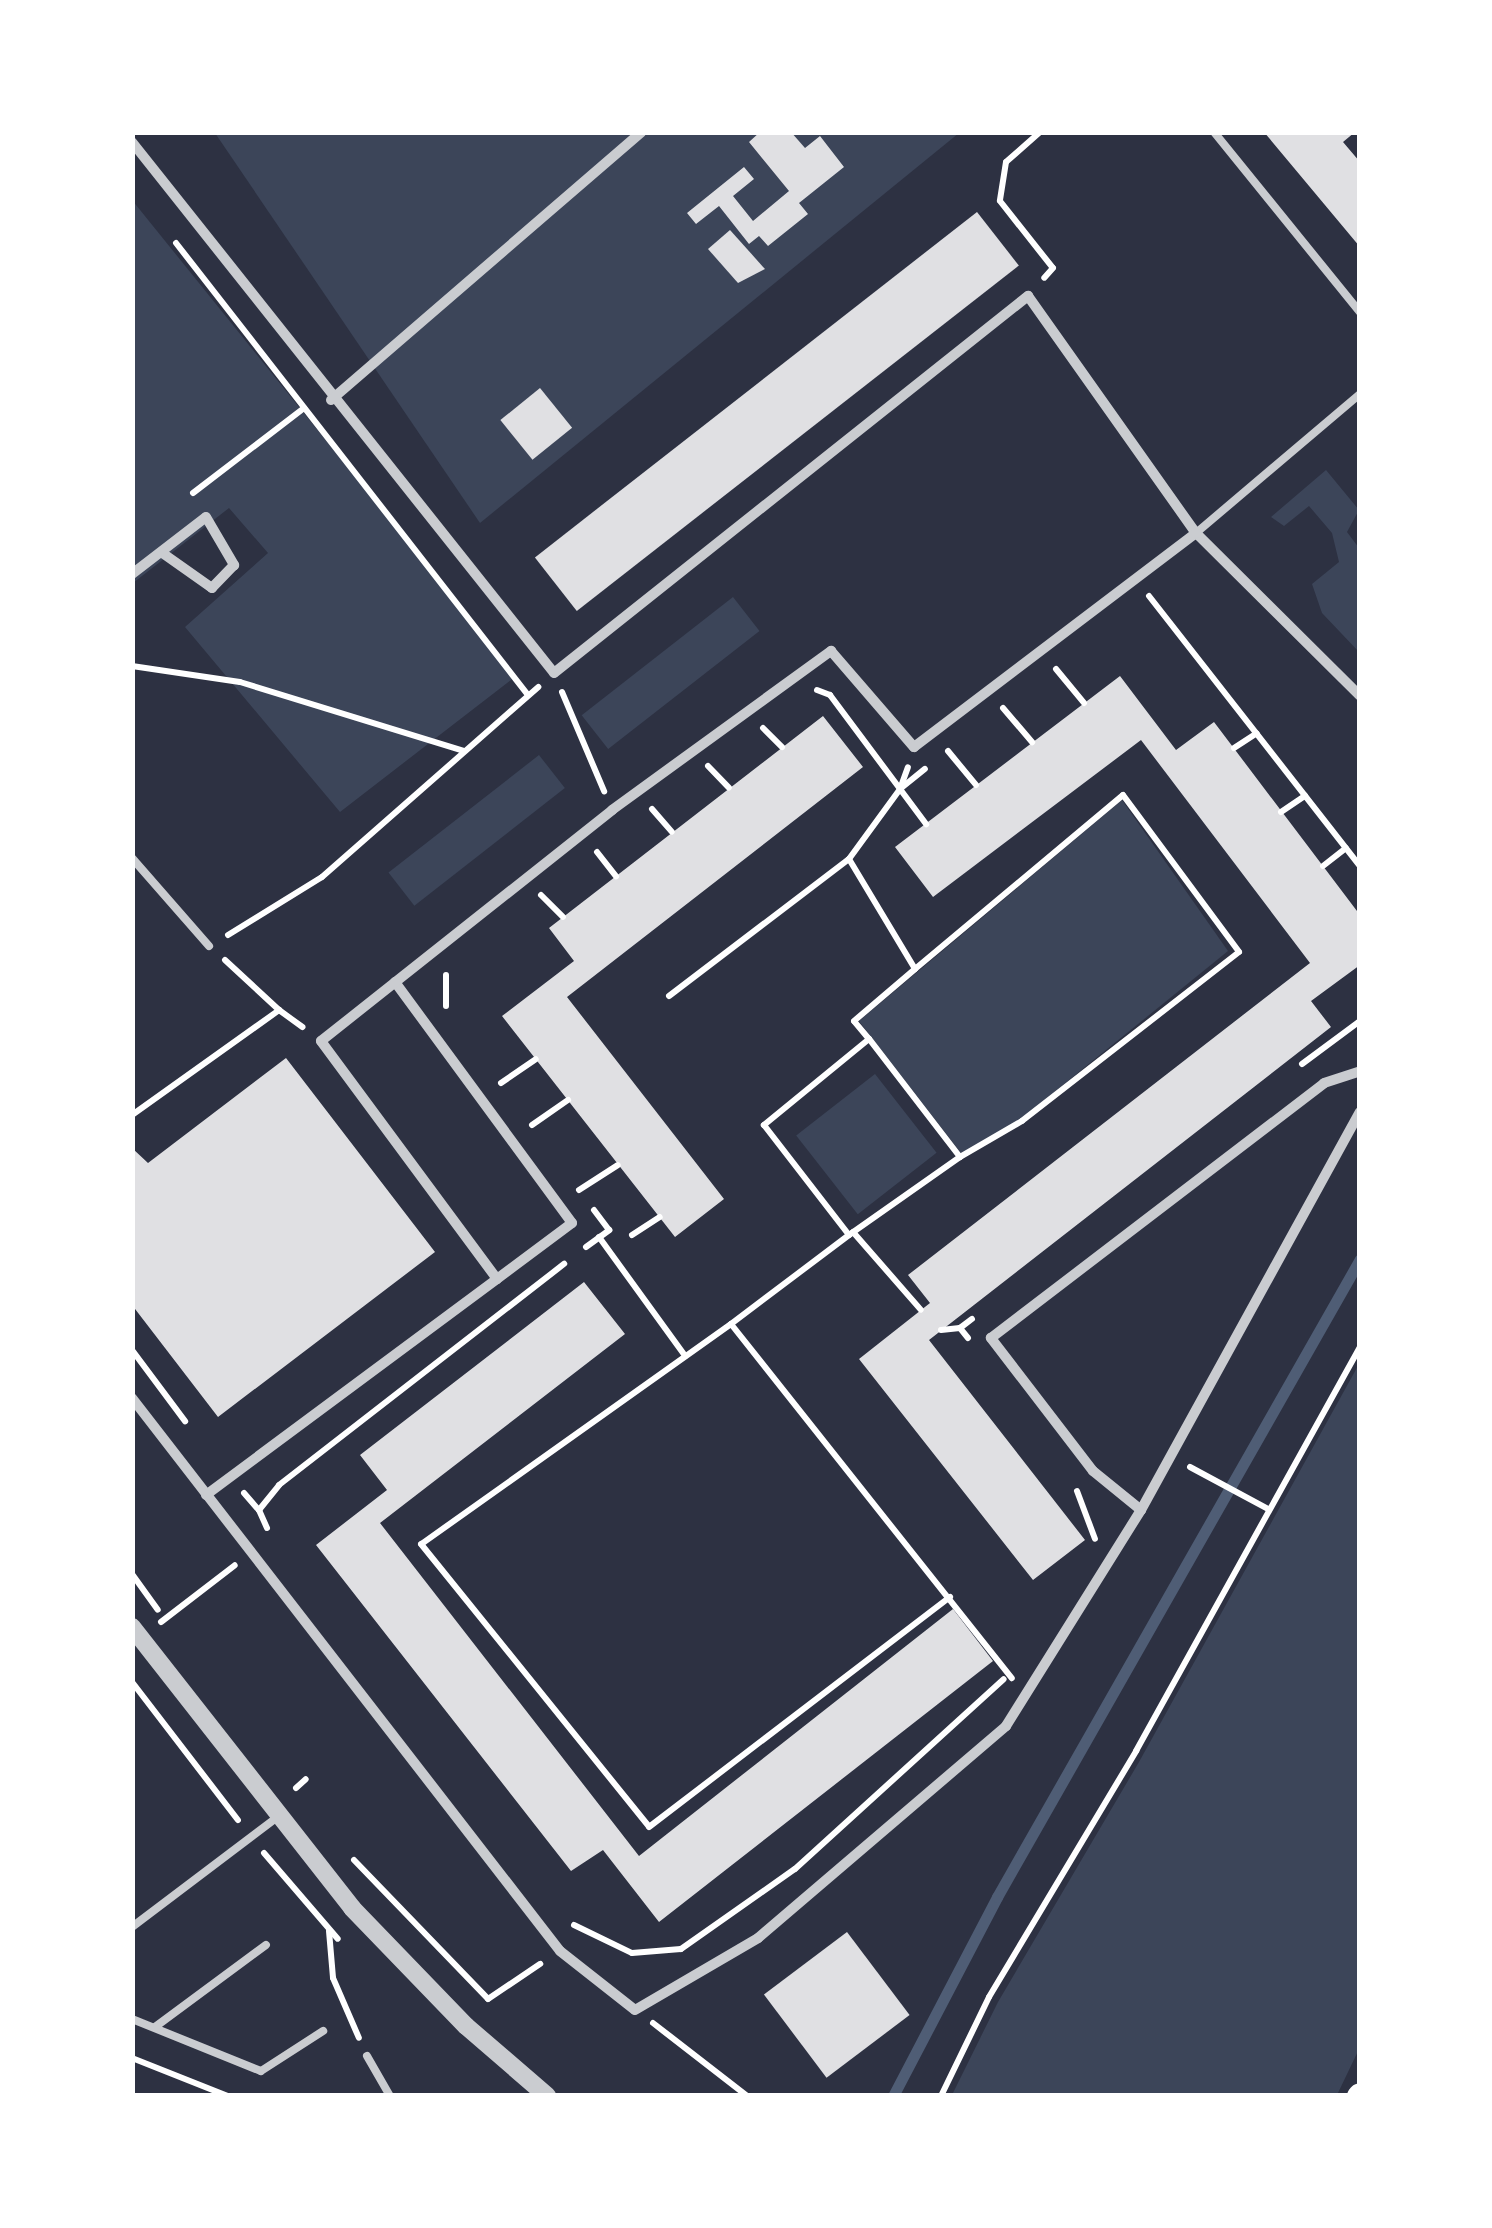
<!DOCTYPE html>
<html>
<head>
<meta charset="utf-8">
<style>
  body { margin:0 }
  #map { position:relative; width:1492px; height:2228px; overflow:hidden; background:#2d3142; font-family:"PT Sans",sans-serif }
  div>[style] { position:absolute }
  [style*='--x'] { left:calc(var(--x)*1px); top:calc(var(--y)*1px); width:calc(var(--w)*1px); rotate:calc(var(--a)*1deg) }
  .green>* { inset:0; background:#3c4559; transform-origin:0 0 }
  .stream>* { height:11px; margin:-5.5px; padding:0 5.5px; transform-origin:5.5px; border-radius:5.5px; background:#4f5d75 }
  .building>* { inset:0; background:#e0e0e3; transform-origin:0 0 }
  .path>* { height:6px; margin:-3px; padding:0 3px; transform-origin:3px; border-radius:3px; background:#fff }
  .service>* { height:8px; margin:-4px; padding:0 4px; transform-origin:4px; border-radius:4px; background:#caccd0 }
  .minor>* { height:10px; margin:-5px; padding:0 5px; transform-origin:5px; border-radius:5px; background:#caccd0 }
  .tertiary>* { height:18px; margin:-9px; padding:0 9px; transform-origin:9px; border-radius:9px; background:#caccd0 }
  .primary>* { height:25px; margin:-12.5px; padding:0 12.5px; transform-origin:12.5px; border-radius:12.5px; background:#fff }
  span { translate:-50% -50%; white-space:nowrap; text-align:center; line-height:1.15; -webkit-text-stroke:10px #fff; paint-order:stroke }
  .frame { position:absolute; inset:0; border:135px solid #fff; pointer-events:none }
</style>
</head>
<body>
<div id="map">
  <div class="green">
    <div style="clip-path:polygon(215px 133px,959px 133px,480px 523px)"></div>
    <div style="clip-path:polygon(132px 200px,516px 676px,340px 812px,185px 627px,268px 553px,229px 508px,133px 583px)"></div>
    <div style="clip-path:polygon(1326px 470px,1359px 510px,1347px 532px,1359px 548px,1359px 652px,1322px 613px,1312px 584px,1339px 562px,1332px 533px,1309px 506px,1284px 526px,1271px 517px)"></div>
    <div style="left:733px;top:597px;width:43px;height:192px;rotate:52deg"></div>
    <div style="left:539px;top:755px;width:42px;height:191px;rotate:52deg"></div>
    <div style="clip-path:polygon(1122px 800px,1228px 951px,1021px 1119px,961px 1153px,859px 1021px)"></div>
    <div style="left:875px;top:1074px;width:100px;height:100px;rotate:52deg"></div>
    <div style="clip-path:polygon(1359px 1364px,1360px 2047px,1337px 2095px,952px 2095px,998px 2002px,1139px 1762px)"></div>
  </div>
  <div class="stream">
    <div style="--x:893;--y:2096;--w:225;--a:-62.4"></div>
    <div style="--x:997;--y:1897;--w:734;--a:-60.36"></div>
  </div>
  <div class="building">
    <div style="clip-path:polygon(760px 132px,791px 132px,805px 148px,820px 136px,844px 167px,799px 203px,808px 214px,768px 246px,759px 236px,749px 244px,719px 206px,696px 224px,687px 213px,744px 167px,754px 179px,733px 196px,753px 221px,789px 191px,749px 142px)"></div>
    <div style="clip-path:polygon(1264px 132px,1355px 132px,1343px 142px,1360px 162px,1360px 247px)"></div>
    <div style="left:977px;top:212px;width:68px;height:561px;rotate:52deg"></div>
    <div style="clip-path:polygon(730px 230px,765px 269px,738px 283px,708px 249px)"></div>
    <div style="left:540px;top:388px;width:51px;height:51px;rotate:51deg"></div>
    <div style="clip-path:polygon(1120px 676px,1176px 750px,1214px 722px,1360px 915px,1360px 965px,1311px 1001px,1331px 1027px,929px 1340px,1085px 1540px,1033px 1580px,859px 1359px,930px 1303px,908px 1275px,1310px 963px,1141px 740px,933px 897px,895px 847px)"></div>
    <div style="clip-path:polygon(823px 716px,863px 767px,567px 997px,724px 1199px,675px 1237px,502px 1016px,574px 961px,549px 928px)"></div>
    <div style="clip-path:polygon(286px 1058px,435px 1252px,218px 1417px,132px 1305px,132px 1148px,148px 1163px)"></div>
    <div style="clip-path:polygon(584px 1282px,625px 1334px,380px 1523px,639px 1856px,953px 1609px,993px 1661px,659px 1922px,603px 1850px,571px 1871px,316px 1545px,387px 1490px,360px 1455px)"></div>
    <div style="left:847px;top:1932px;width:104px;height:104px;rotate:53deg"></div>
  </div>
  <div class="path">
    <div style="--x:1040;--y:132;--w:45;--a:138.6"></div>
    <div style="--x:1006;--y:162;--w:39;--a:99"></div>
    <div style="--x:1000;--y:201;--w:85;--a:51.7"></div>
    <div style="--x:1053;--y:268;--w:13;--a:132"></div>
    <div style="--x:176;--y:243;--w:573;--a:52.09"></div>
    <div style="--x:193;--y:493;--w:140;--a:-37.4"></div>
    <div style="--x:1149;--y:596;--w:343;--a:52"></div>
    <div style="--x:132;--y:666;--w:109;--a:8.4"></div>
    <div style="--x:240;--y:682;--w:234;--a:17.1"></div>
    <div style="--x:1056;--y:669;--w:44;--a:50.5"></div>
    <div style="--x:817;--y:690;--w:14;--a:21"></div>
    <div style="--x:830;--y:695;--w:117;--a:53.3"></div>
    <div style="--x:900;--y:789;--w:32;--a:-39"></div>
    <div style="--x:562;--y:692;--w:108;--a:67"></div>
    <div style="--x:1003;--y:708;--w:45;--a:49.5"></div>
    <div style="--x:763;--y:728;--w:27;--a:45"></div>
    <div style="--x:1234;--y:748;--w:27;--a:-33"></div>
    <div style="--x:948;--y:751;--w:44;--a:50.5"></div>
    <div style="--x:708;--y:766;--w:30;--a:46"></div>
    <div style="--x:900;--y:789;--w:44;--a:53.4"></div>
    <div style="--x:652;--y:809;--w:30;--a:49"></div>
    <div style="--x:1281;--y:812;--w:29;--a:-34"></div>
    <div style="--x:597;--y:852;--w:31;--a:52"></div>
    <div style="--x:849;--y:859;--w:128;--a:59"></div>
    <div style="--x:915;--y:969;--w:271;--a:-39.9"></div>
    <div style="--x:1123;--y:795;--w:195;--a:53.5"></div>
    <div style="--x:1239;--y:952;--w:275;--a:142.1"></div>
    <div style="--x:1022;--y:1121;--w:72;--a:149.9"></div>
    <div style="--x:960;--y:1157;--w:149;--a:-127.6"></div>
    <div style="--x:869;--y:1039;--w:136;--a:140.7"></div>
    <div style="--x:764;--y:1125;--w:139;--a:52.3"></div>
    <div style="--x:849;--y:1235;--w:148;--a:143"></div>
    <div style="--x:731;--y:1324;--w:452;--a:51.6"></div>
    <div style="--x:1323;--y:866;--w:29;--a:-38"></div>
    <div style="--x:541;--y:895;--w:31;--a:45"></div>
    <div style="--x:228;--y:935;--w:110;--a:-31.7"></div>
    <div style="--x:322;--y:877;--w:288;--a:-41.3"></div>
    <div style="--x:225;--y:960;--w:74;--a:42.8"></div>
    <div style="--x:669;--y:996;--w:226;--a:-37.3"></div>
    <div style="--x:849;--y:859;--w:87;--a:-53.9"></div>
    <div style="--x:900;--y:789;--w:23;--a:-70"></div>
    <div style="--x:446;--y:1006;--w:31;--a:-90"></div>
    <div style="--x:869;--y:1039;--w:23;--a:-130"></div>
    <div style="--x:854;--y:1021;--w:80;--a:-40.4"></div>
    <div style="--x:1302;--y:1064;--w:72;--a:-36.6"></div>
    <div style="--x:501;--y:1083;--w:42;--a:-34.4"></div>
    <div style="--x:132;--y:1115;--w:181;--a:-35.5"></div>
    <div style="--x:279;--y:1010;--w:29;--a:36"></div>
    <div style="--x:532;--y:1125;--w:44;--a:-34.8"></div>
    <div style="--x:579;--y:1190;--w:46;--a:-32.7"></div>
    <div style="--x:853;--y:1232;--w:103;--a:48.9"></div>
    <div style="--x:632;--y:1235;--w:33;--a:-33"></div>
    <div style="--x:849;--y:1235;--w:136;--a:-35.1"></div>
    <div style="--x:599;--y:1237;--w:147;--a:54.1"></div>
    <div style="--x:586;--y:1247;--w:29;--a:-36"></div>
    <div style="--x:609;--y:1230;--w:25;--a:-127"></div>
    <div style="--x:731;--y:1324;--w:380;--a:144.6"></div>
    <div style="--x:421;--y:1544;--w:363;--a:51.1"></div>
    <div style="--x:649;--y:1827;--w:379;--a:-37.4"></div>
    <div style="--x:941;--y:1330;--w:19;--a:-6"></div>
    <div style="--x:968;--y:1338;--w:13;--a:-129"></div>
    <div style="--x:960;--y:1328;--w:15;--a:-37"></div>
    <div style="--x:132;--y:1350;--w:89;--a:53.3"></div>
    <div style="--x:1190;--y:1467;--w:89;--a:28.3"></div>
    <div style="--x:1077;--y:1491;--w:51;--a:69.4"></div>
    <div style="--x:244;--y:1493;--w:23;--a:49"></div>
    <div style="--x:267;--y:1528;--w:20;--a:-114"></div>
    <div style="--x:259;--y:1510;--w:32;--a:-51"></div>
    <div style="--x:279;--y:1485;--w:361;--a:-37.8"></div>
    <div style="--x:132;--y:1574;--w:44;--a:54.2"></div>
    <div style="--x:161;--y:1622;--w:93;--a:-37.6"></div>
    <div style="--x:132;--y:1682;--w:174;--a:52.5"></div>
    <div style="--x:296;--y:1788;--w:13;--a:-42"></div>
    <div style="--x:264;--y:1853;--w:113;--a:49.3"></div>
    <div style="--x:354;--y:1860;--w:193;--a:46"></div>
    <div style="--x:574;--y:1925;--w:64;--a:25.8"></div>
    <div style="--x:632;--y:1953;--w:49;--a:-4.7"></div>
    <div style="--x:681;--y:1949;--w:139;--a:-35.1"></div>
    <div style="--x:795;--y:1869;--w:282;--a:-42.3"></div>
    <div style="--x:329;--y:1931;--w:47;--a:85.1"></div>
    <div style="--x:333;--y:1978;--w:65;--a:66.6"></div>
    <div style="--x:488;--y:1999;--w:63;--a:-33.9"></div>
    <div style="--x:653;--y:2023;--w:119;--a:37.8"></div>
    <div style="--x:132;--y:2058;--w:103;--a:21.6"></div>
    <div style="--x:941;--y:2096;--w:110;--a:-64.1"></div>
    <div style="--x:989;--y:1997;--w:287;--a:-59.1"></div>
    <div style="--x:1136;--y:1751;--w:462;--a:-61"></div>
  </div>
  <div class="service">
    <div style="--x:1214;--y:132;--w:232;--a:51"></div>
    <div style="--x:1196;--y:533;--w:215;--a:-40.3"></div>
    <div style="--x:132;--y:858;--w:117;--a:48.8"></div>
    <div style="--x:132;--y:1927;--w:181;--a:-37.1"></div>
    <div style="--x:132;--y:2019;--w:139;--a:22"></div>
    <div style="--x:261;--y:2071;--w:74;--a:-32.8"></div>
    <div style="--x:155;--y:2027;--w:138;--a:-36.5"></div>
    <div style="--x:367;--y:2056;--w:46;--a:60.1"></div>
  </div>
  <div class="minor">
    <div style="--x:132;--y:142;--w:678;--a:51.52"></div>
    <div style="--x:554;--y:673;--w:606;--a:-38.5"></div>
    <div style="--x:1028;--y:296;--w:291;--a:54.7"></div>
    <div style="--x:1196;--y:533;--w:231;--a:44.8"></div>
    <div style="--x:331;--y:400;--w:410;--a:-40.8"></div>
    <div style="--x:132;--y:574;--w:93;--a:-37.6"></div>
    <div style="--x:206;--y:517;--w:56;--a:59.7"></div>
    <div style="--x:234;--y:565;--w:32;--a:134"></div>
    <div style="--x:212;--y:588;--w:62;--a:-144.8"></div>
    <div style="--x:395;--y:982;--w:299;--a:53.7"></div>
    <div style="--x:572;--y:1223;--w:94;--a:143.3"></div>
    <div style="--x:132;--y:1398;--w:699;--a:52.26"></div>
    <div style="--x:560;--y:1951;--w:95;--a:38.2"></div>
    <div style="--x:635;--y:2010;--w:143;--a:-30.3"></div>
    <div style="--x:758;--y:1938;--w:326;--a:-40.5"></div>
    <div style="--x:1006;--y:1726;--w:255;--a:-58"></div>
    <div style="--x:1141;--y:1510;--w:454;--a:-61.2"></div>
    <div style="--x:206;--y:1495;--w:362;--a:-36.6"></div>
    <div style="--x:497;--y:1279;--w:296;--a:-126.5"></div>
    <div style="--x:321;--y:1041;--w:372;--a:-38.4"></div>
    <div style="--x:612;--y:810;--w:271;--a:-36"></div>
    <div style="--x:831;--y:651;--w:127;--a:49.2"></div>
    <div style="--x:914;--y:747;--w:354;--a:-37.2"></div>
    <div style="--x:1141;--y:1510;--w:62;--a:-140.9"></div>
    <div style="--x:1093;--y:1471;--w:168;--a:-127.5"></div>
    <div style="--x:991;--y:1338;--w:419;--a:-37.4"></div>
    <div style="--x:1324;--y:1083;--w:38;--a:-18"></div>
  </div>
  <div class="tertiary">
    <div style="--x:132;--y:1627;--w:357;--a:51.9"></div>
    <div style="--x:352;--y:1908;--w:164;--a:46"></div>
    <div style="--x:466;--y:2026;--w:107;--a:40.8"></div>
  </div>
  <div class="primary">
    <div style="--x:1359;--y:2096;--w:1;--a:-45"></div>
  </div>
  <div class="frame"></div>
</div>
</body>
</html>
